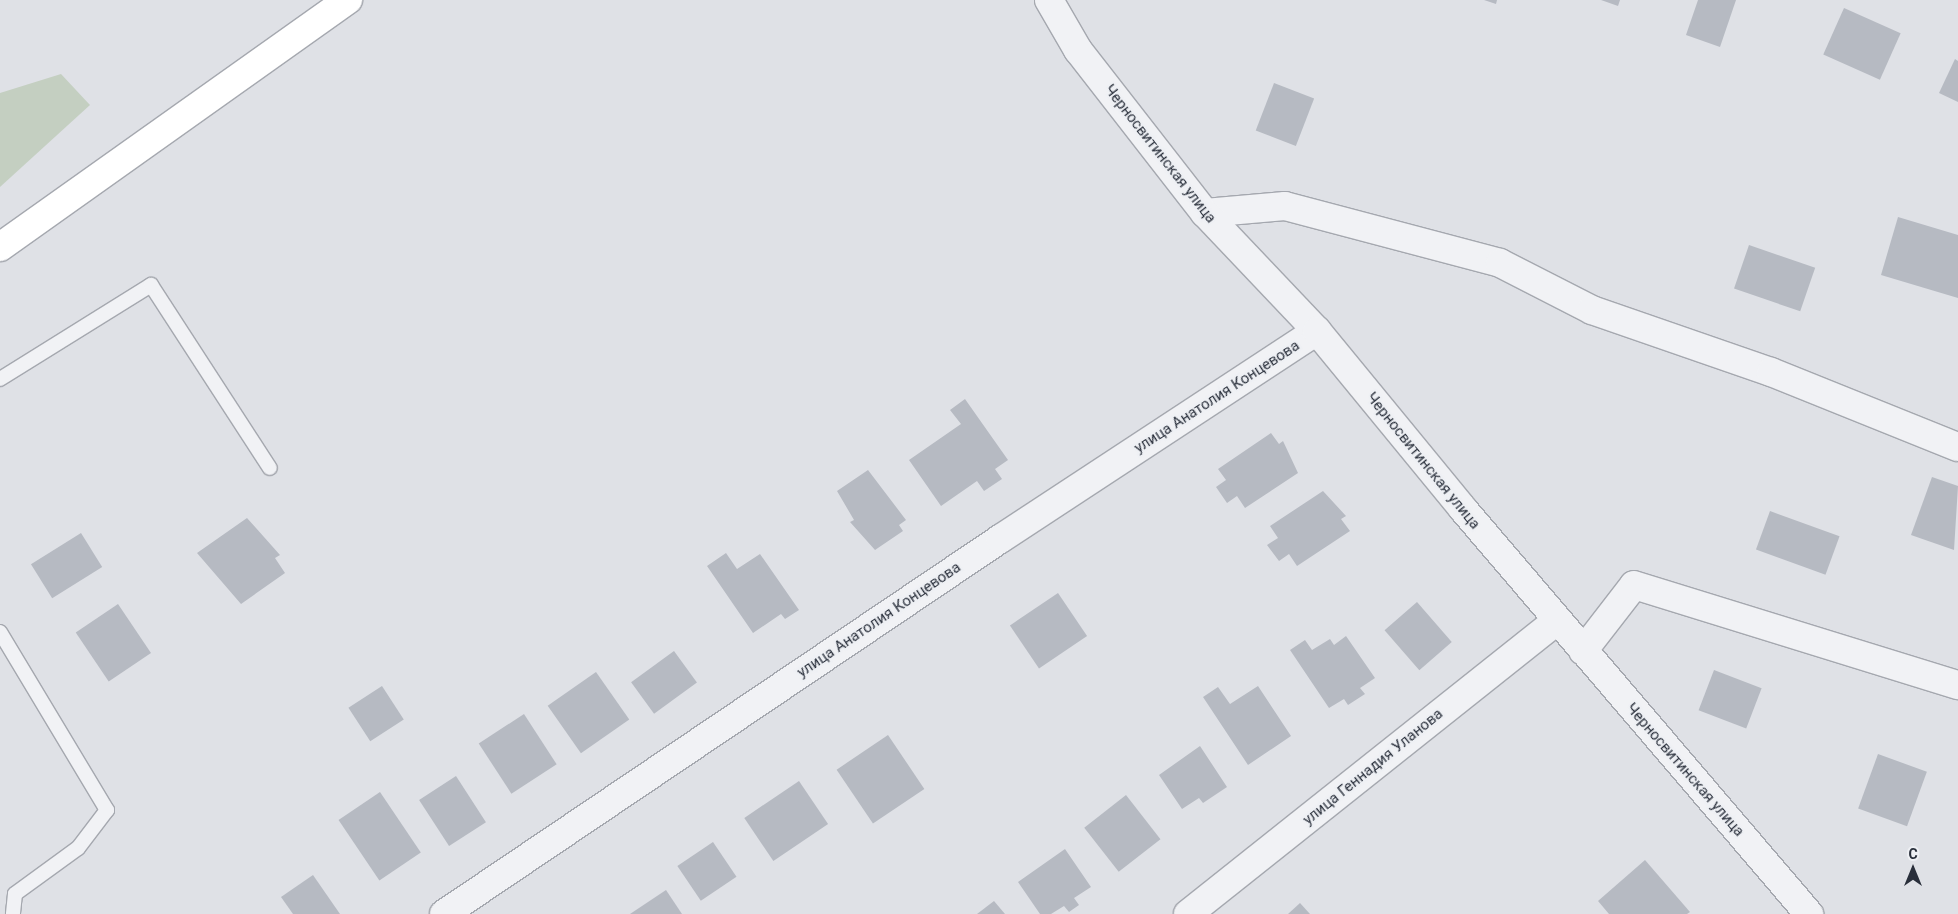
<!DOCTYPE html>
<html>
<head>
<meta charset="utf-8">
<style>
  body { margin:0 }
  #map { position:relative; width:1958px; height:914px; overflow:hidden; background:#dfe1e6; font-family:Roboto,sans-serif }
  div>[style] { position:absolute }
  [style*='--x'] { left:calc(var(--x)*1px); top:calc(var(--y)*1px); width:calc(var(--w)*1px); rotate:calc(var(--a)*1deg) }
  .green>* { inset:0; background:#c4cfc1 }
  .building>* { inset:0; background:#b6bac2; transform-origin:0 0 }
  .roads { filter:drop-shadow(1px 0 #a5a8af) drop-shadow(-1px 0 #a5a8af) drop-shadow(0 1px #a5a8af) drop-shadow(0 -1px #a5a8af) }
  .service>* { height:14px; margin:-7px; padding:0 7px; transform-origin:7px; border-radius:7px; background:#f1f2f5 }
  .minor>* { height:28px; margin:-14px; padding:0 14px; transform-origin:14px; border-radius:14px; background:#f1f2f5 }
  .tertiary>* { height:28px; margin:-14px; padding:0 14px; transform-origin:14px; border-radius:14px; background:#f1f2f5 }
  .secondary>* { height:28px; margin:-14px; padding:0 14px; transform-origin:14px; border-radius:14px; background:#fff }
  span { translate:-50% -50%; white-space:nowrap; text-align:center; line-height:1.15; -webkit-text-stroke:4.5px #eef0f4; paint-order:stroke }
  .street-label { font-size:15px; color:#292f3b }
  .north { position:absolute; left:1888px; top:844px; width:50px; height:50px; -webkit-text-stroke:4px #eef0f4; paint-order:stroke; rotate:0deg; font-size:14px; font-weight:700; line-height:20px; text-align:center; color:#292f3b }
  .north::after { content:''; display:block; margin:auto; width:18px; height:22px; background:#292f3b; clip-path:polygon(50% 0,100% 100%,50% 72%,0 100%) }
</style>
</head>
<body>
<div id="map">
  <div class="green">
    <div style="clip-path:polygon(61px 74px,90px 105px,0 187px,0 93px)"></div>
  </div>
  <div class="building">
    <div style="clip-path:polygon(1484px 0,1497px 0,1496px 4px)"></div>
    <div style="clip-path:polygon(1601px 0,1620px 0,1618px 6px)"></div>
    <div style="clip-path:polygon(1698px 0,1736px 0,1720px 47px,1686px 35px)"></div>
    <div style="left:1844px;top:8px;width:62px;height:51px;rotate:24deg"></div>
    <div style="clip-path:polygon(1955px 59px,1958px 61px,1958px 102px,1939px 93px)"></div>
    <div style="left:1274px;top:83px;width:43px;height:51px;rotate:21deg"></div>
    <div style="clip-path:polygon(1898px 217px,1958px 235px,1958px 298px,1881px 275px)"></div>
    <div style="left:1749px;top:245px;width:70px;height:46px;rotate:19deg"></div>
    <div style="clip-path:polygon(965px 399px,1008px 460px,995px 469px,1002px 479px,984px 491px,977px 481px,941px 506px,909px 460px,961px 424px,950px 410px)"></div>
    <div style="clip-path:polygon(1271px 433px,1279px 444px,1283px 441px,1298px 473px,1245px 508px,1237px 496px,1227px 503px,1216px 487px,1226px 480px,1218px 469px)"></div>
    <div style="clip-path:polygon(868px 470px,906px 520px,899px 525px,903px 531px,875px 550px,850px 522px,854px 520px,837px 491px)"></div>
    <div style="clip-path:polygon(1932px 477px,1958px 486px,1954px 550px,1911px 535px)"></div>
    <div style="clip-path:polygon(1323px 491px,1346px 516px,1341px 519px,1350px 531px,1297px 566px,1289px 554px,1279px 561px,1267px 545px,1278px 538px,1270px 526px)"></div>
    <div style="left:1770px;top:511px;width:74px;height:41px;rotate:20deg"></div>
    <div style="clip-path:polygon(247px 518px,280px 555px,275px 558px,285px 573px,241px 604px,197px 553px)"></div>
    <div style="left:81px;top:533px;width:40px;height:59px;rotate:58deg"></div>
    <div style="clip-path:polygon(726px 553px,737px 569px,760px 554px,799px 610px,785px 619px,781px 614px,753px 633px,707px 566px)"></div>
    <div style="left:1058px;top:593px;width:52px;height:58px;rotate:56deg"></div>
    <div style="left:1417px;top:602px;width:53px;height:43px;rotate:49deg"></div>
    <div style="left:118px;top:604px;width:59px;height:51px;rotate:56deg"></div>
    <div style="clip-path:polygon(1346px 636px,1375px 678px,1360px 688px,1365px 694px,1348px 705px,1344px 699px,1329px 708px,1290px 650px,1305px 640px,1312px 650px,1330px 639px,1334px 645px)"></div>
    <div style="left:674px;top:651px;width:39px;height:53px;rotate:54deg"></div>
    <div style="left:1714px;top:670px;width:51px;height:43px;rotate:21deg"></div>
    <div style="left:596px;top:672px;width:58px;height:59px;rotate:55deg"></div>
    <div style="left:382px;top:686px;width:40px;height:40px;rotate:57deg"></div>
    <div style="clip-path:polygon(1258px 686px,1291px 736px,1248px 765px,1203px 697px,1218px 687px,1230px 704px)"></div>
    <div style="left:524px;top:714px;width:60px;height:54px;rotate:57deg"></div>
    <div style="left:888px;top:735px;width:65px;height:62px;rotate:56deg"></div>
    <div style="clip-path:polygon(1200px 746px,1227px 787px,1203px 803px,1199px 798px,1182px 809px,1159px 775px)"></div>
    <div style="left:1878px;top:754px;width:52px;height:58px;rotate:20deg"></div>
    <div style="left:456px;top:776px;width:55px;height:44px;rotate:57deg"></div>
    <div style="left:799px;top:781px;width:52px;height:66px;rotate:56deg"></div>
    <div style="left:380px;top:792px;width:73px;height:50px;rotate:56deg"></div>
    <div style="left:1126px;top:795px;width:56px;height:53px;rotate:52deg"></div>
    <div style="left:713px;top:842px;width:42px;height:43px;rotate:56deg"></div>
    <div style="clip-path:polygon(1065px 849px,1091px 887px,1074px 898px,1079px 905px,1069px 912px,1064px 906px,1051px 914px,1040px 914px,1018px 882px)"></div>
    <div style="clip-path:polygon(1645px 860px,1690px 912px,1687px 914px,1609px 914px,1598px 901px)"></div>
    <div style="clip-path:polygon(313px 875px,340px 914px,293px 914px,281px 897px)"></div>
    <div style="clip-path:polygon(666px 890px,682px 914px,630px 914px)"></div>
    <div style="clip-path:polygon(994px 901px,1005px 914px,977px 914px)"></div>
    <div style="clip-path:polygon(1300px 903px,1310px 914px,1288px 914px)"></div>
  </div>
  <div class="roads">
    <div class="service">
      <div style="--x:0;--y:379;--w:178;--a:-31.9"></div>
      <div style="--x:151;--y:285;--w:218;--a:57"></div>
      <div style="--x:0;--y:632;--w:208;--a:59"></div>
      <div style="--x:107;--y:810;--w:48;--a:127.3"></div>
      <div style="--x:78;--y:848;--w:78;--a:143.9"></div>
      <div style="--x:15;--y:894;--w:20;--a:96"></div>
    </div>
    <div class="minor">
      <div style="--x:1205;--y:213;--w:80;--a:-5"></div>
      <div style="--x:1285;--y:206;--w:222;--a:14.8"></div>
      <div style="--x:1500;--y:263;--w:103;--a:27.1"></div>
      <div style="--x:1592;--y:310;--w:189;--a:19.1"></div>
      <div style="--x:1771;--y:372;--w:201;--a:21.9"></div>
      <div style="--x:1583;--y:651;--w:83;--a:-52.3"></div>
      <div style="--x:1634;--y:585;--w:339;--a:17.2"></div>
      <div style="--x:444;--y:914;--w:671;--a:-34"></div>
      <div style="--x:1000;--y:539;--w:379;--a:-33.3"></div>
      <div style="--x:1188;--y:914;--w:472;--a:-38.5"></div>
    </div>
    <div class="tertiary">
      <div style="--x:1049;--y:0;--w:58;--a:59.9"></div>
      <div style="--x:1078;--y:50;--w:207;--a:52.1"></div>
      <div style="--x:1205;--y:213;--w:163;--a:46.5"></div>
      <div style="--x:1317;--y:331;--w:230;--a:50.6"></div>
      <div style="--x:1463;--y:509;--w:533;--a:49.49"></div>
    </div>
    <div class="secondary">
      <div style="--x:0;--y:247;--w:427;--a:-35.4"></div>
    </div>
  </div>
  <div class="street-label">
    <span style="left:1160px;top:154px;rotate:52deg">Черносвитинская улица</span>
    <span style="left:1217px;top:397px;rotate:-33deg">улица Анатолия Концевова</span>
    <span style="left:1423px;top:461px;rotate:51deg">Черносвитинская улица</span>
    <span style="left:879px;top:620px;rotate:-34deg">улица Анатолия Концевова</span>
    <span style="left:1373px;top:767px;rotate:-39deg">улица Геннадия Уланова</span>
    <span style="left:1685px;top:770px;rotate:49deg">Черносвитинская улица</span>
  </div>
  <div class="north">С</div>
</div>
</body>
</html>
